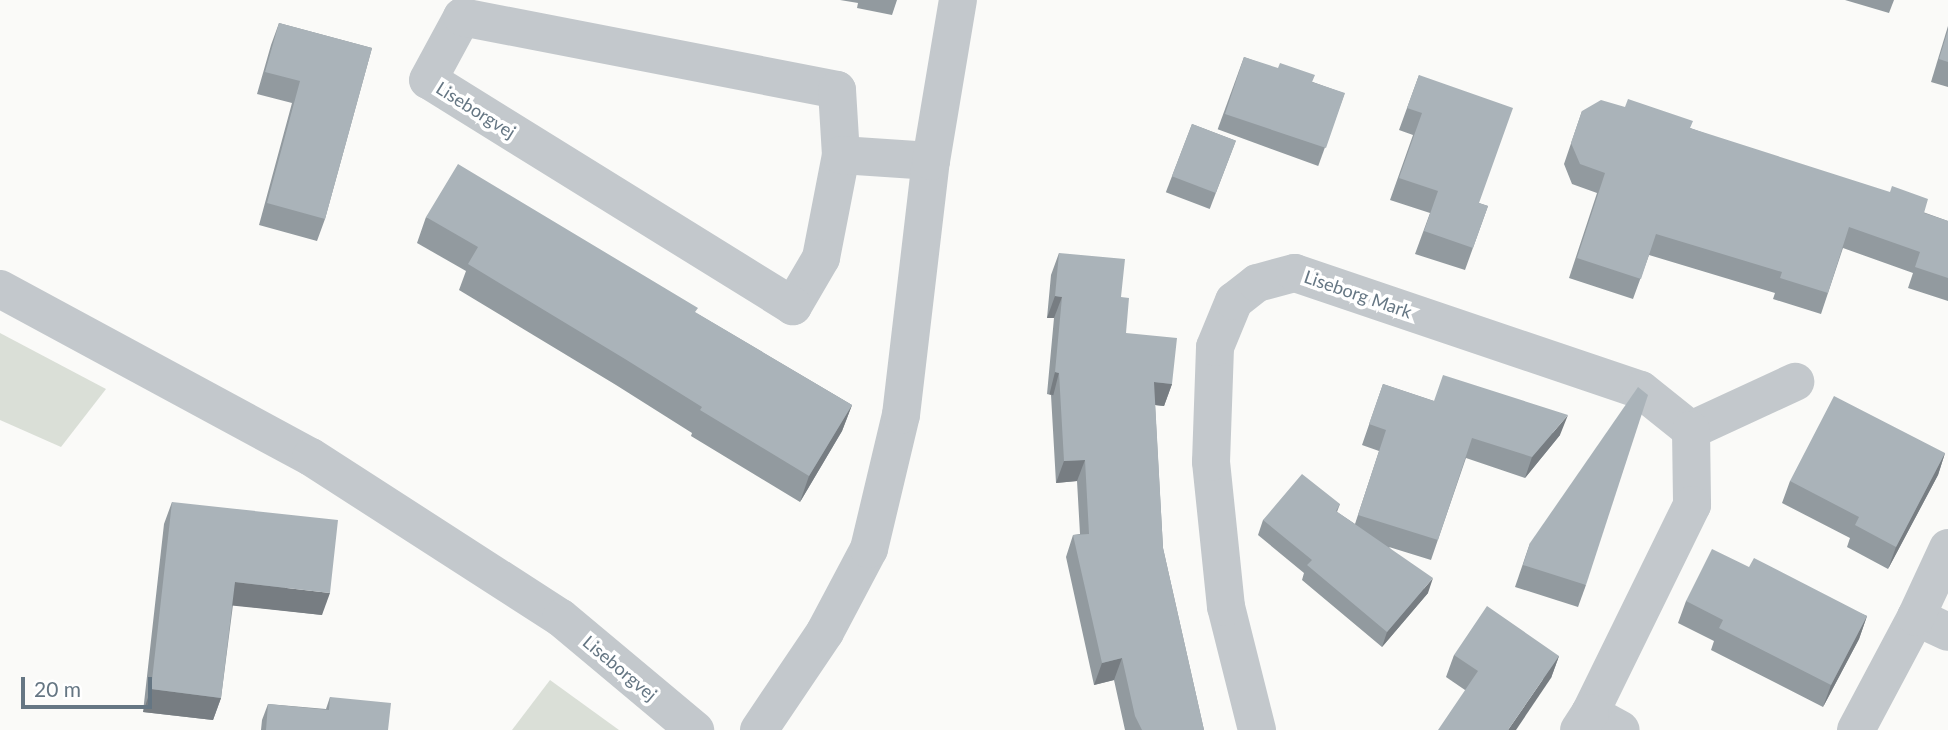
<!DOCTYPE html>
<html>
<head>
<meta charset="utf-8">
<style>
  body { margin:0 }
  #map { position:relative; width:1948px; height:730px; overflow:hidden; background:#fafaf8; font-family:Lato,sans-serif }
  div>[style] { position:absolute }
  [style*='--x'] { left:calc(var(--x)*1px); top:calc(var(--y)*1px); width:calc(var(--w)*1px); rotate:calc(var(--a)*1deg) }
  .green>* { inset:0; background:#dadfd7 }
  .minor>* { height:38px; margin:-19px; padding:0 19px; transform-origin:19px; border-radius:19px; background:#c3c8cc }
  .wall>* { inset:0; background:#929a9f; transform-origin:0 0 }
  .shaded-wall>* { inset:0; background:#777d82; transform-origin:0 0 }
  .building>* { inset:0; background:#aab3b9; transform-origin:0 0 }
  span { translate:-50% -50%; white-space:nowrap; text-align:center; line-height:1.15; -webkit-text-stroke:7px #fff; paint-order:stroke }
  .street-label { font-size:18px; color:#657683 }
  .scale { position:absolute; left:21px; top:677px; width:131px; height:32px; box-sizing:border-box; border:4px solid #657683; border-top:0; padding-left:9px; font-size:21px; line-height:24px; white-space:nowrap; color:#657683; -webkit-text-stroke:5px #fff; paint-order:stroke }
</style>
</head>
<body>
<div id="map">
  <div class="green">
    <div style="clip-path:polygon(0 333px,106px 389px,61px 447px,0 420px)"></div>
    <div style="clip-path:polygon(550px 680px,619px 730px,512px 730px)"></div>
  </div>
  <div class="minor">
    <div style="--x:841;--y:155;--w:105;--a:101"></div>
    <div style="--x:821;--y:258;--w:56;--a:120.3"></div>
    <div style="--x:793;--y:306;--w:429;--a:-148.2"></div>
    <div style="--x:428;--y:80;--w:72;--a:-61.6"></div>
    <div style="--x:462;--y:17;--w:382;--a:11"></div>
    <div style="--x:837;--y:90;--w:65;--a:86.5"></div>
    <div style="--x:841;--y:155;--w:90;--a:3.8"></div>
    <div style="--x:0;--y:289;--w:353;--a:28.4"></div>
    <div style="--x:311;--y:457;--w:297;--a:32.8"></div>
    <div style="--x:561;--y:618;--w:175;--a:39.9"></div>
    <div style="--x:1691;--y:430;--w:115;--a:-24.8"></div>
    <div style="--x:1916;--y:617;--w:35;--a:25"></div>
    <div style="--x:1590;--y:713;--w:35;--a:29"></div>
    <div style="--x:759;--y:730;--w:118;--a:-56"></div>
    <div style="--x:825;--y:632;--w:94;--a:-62.1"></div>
    <div style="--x:869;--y:549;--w:138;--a:-76.6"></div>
    <div style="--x:901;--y:415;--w:256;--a:-83.3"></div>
    <div style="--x:931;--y:161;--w:163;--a:-80.5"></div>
    <div style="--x:1257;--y:730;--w:127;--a:-104.1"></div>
    <div style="--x:1226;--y:607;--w:146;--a:-95.9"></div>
    <div style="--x:1211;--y:462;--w:115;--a:-88"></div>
    <div style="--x:1215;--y:347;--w:50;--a:-67.6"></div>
    <div style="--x:1234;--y:301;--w:29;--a:-38"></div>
    <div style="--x:1257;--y:283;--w:39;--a:-15"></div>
    <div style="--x:1295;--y:273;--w:365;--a:18.7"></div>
    <div style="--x:1641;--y:390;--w:64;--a:38.7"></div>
    <div style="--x:1691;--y:430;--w:75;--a:89.2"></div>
    <div style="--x:1692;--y:505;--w:232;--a:116.1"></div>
    <div style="--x:1590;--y:713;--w:20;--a:123"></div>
    <div style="--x:1856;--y:730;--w:128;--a:-62"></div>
    <div style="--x:1916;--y:617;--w:76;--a:-65.1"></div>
  </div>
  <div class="wall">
    <div style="clip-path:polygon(840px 0,897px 0,892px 15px,857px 8px,858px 3px)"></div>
    <div style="clip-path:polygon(1845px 0,1894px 0,1889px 13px)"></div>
    <div style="clip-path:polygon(279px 23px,372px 48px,325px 219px,317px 241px,259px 225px,292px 103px,257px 94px,271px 45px)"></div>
    <div style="clip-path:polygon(1948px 26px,1948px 87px,1931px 82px)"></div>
    <div style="left:1244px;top:57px;width:107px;height:77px;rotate:20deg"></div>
    <div style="clip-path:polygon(1419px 75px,1479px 203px,1488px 206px,1465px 270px,1415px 254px,1430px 213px,1390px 200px,1413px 135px,1399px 130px)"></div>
    <div style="clip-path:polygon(1582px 111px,1690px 128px,1948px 221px,1948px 301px,1908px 288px,1913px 273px,1843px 248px,1821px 314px,1773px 299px,1775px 293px,1649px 255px,1633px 299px,1569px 278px,1597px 193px,1572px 184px,1564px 164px)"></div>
    <div style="left:1192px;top:124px;width:47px;height:73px;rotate:21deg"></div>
    <div style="clip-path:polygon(426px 217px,696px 313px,852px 405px,842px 431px,800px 502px,691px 436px,692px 433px,616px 385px,459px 290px,466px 271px,417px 243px)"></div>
    <div style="clip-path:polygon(1059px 253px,1121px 297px,1126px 333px,1172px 384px,1164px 406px,1155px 405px,1163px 548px,1204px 730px,1125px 730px,1114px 680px,1094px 685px,1066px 557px,1073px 535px,1080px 534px,1077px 481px,1056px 483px,1051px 395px,1047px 394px,1054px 318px,1047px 318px,1051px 275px)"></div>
    <div style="clip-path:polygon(1383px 384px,1434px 401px,1560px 435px,1525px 478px,1466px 458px,1431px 560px,1389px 547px,1428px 593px,1382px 647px,1302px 580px,1304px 573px,1258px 535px,1263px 520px,1340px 504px,1337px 512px,1355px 524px,1379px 451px,1362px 445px)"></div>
    <div style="clip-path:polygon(1945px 453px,1938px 475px,1888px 569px,1847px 547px,1850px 538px,1782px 503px,1790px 481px)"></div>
    <div style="clip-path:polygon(172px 502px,322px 615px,233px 605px,221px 698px,213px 720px,143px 712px,164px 524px)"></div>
    <div style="clip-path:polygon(1530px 543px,1586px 585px,1578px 607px,1515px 587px)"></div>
    <div style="clip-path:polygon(1749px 567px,1867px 616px,1859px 639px,1823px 707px,1711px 650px,1714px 641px,1678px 623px,1686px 601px)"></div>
    <div style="clip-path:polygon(1454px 655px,1559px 656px,1551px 678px,1465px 690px,1446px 677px)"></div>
    <div style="clip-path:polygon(330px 697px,388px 730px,261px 730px,262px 720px,268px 704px,326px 709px)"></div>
  </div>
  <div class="shaded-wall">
    <div style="clip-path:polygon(1055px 296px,1062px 297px,1054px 318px,1047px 318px)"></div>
    <div style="left:1055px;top:372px;width:4px;height:23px;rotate:14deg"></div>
    <div style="clip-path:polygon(1154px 382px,1172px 384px,1164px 406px,1146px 404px)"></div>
    <div style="clip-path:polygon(852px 405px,842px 431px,800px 502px,809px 476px)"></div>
    <div style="clip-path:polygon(1568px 415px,1560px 435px,1525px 478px,1532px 457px)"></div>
    <div style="clip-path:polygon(1945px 453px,1938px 475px,1888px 569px,1896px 547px)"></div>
    <div style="clip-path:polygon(1085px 460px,1077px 481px,1056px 483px,1064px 461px)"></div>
    <div style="clip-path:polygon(1433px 578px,1428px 593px,1382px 647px,1387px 632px)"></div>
    <div style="clip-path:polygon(235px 582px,330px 593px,322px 615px,227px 605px)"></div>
    <div style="clip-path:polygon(1867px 616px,1859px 639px,1823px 707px,1831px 685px)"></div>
    <div style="clip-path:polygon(1559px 656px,1551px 678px,1516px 730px,1508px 730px)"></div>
    <div style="clip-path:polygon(1122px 658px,1114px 680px,1094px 685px,1102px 663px)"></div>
    <div style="clip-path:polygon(151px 689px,221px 698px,213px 720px,143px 712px)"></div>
  </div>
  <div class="building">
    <div style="clip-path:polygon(279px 23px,372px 48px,325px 219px,267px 203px,300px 81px,265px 72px)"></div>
    <div style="clip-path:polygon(1948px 30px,1948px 62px,1939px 59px)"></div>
    <div style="clip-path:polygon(1244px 57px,1278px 68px,1280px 63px,1315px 75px,1312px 82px,1345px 93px,1326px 148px,1225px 114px)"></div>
    <div style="clip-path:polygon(1419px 75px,1513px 108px,1479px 203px,1488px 206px,1473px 248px,1424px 231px,1438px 191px,1399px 178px,1422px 113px,1407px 108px)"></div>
    <div style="clip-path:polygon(1628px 99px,1693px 121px,1690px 128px,1890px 192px,1892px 186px,1928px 199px,1924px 213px,1948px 221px,1948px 278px,1915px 267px,1920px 252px,1849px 227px,1828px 293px,1780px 278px,1782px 272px,1656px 234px,1641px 279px,1577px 258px,1605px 173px,1580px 164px,1571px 143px,1582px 111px,1601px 100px,1625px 107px)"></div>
    <div style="left:1192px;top:124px;width:47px;height:56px;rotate:21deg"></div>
    <div style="clip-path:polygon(458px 164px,698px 308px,695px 312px,852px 405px,809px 476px,700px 410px,702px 407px,625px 359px,468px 264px,478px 247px,426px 217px)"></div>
    <div style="clip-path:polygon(1059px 253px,1125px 259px,1121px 297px,1129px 298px,1126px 333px,1177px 338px,1172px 384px,1154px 382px,1163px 548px,1204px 730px,1142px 730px,1135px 716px,1122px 658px,1102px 663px,1073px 535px,1089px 534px,1085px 460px,1064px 461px,1059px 373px,1055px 372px,1062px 297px,1055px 296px)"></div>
    <div style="clip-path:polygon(1443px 375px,1568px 415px,1532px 457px,1472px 438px,1438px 540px,1358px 515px,1386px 430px,1369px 424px,1383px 384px,1434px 401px)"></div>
    <div style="clip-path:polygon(1638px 387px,1648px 395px,1586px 585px,1523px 565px,1530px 543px)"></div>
    <div style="clip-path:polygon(1834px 396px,1945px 453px,1896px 547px,1855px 525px,1859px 517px,1790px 481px)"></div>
    <div style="clip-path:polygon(1302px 474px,1340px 504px,1336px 511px,1433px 578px,1387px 632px,1307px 565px,1312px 560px,1263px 520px)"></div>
    <div style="clip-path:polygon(172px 502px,338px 520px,330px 593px,235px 582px,221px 698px,151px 689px)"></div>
    <div style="clip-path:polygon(1712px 549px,1749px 567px,1754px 558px,1867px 616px,1831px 685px,1719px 628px,1723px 620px,1686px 601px)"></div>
    <div style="clip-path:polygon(1487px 606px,1559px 656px,1508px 730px,1438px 730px,1478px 671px,1454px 655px)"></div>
    <div style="clip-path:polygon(330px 697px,391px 703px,388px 730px,266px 730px,268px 704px,329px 710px)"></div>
  </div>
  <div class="street-label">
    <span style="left:476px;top:110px;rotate:32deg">Liseborgvej</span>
    <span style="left:1358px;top:294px;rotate:19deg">Liseborg Mark</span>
    <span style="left:620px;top:668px;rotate:40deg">Liseborgvej</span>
  </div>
  <div class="scale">20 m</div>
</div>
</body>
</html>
